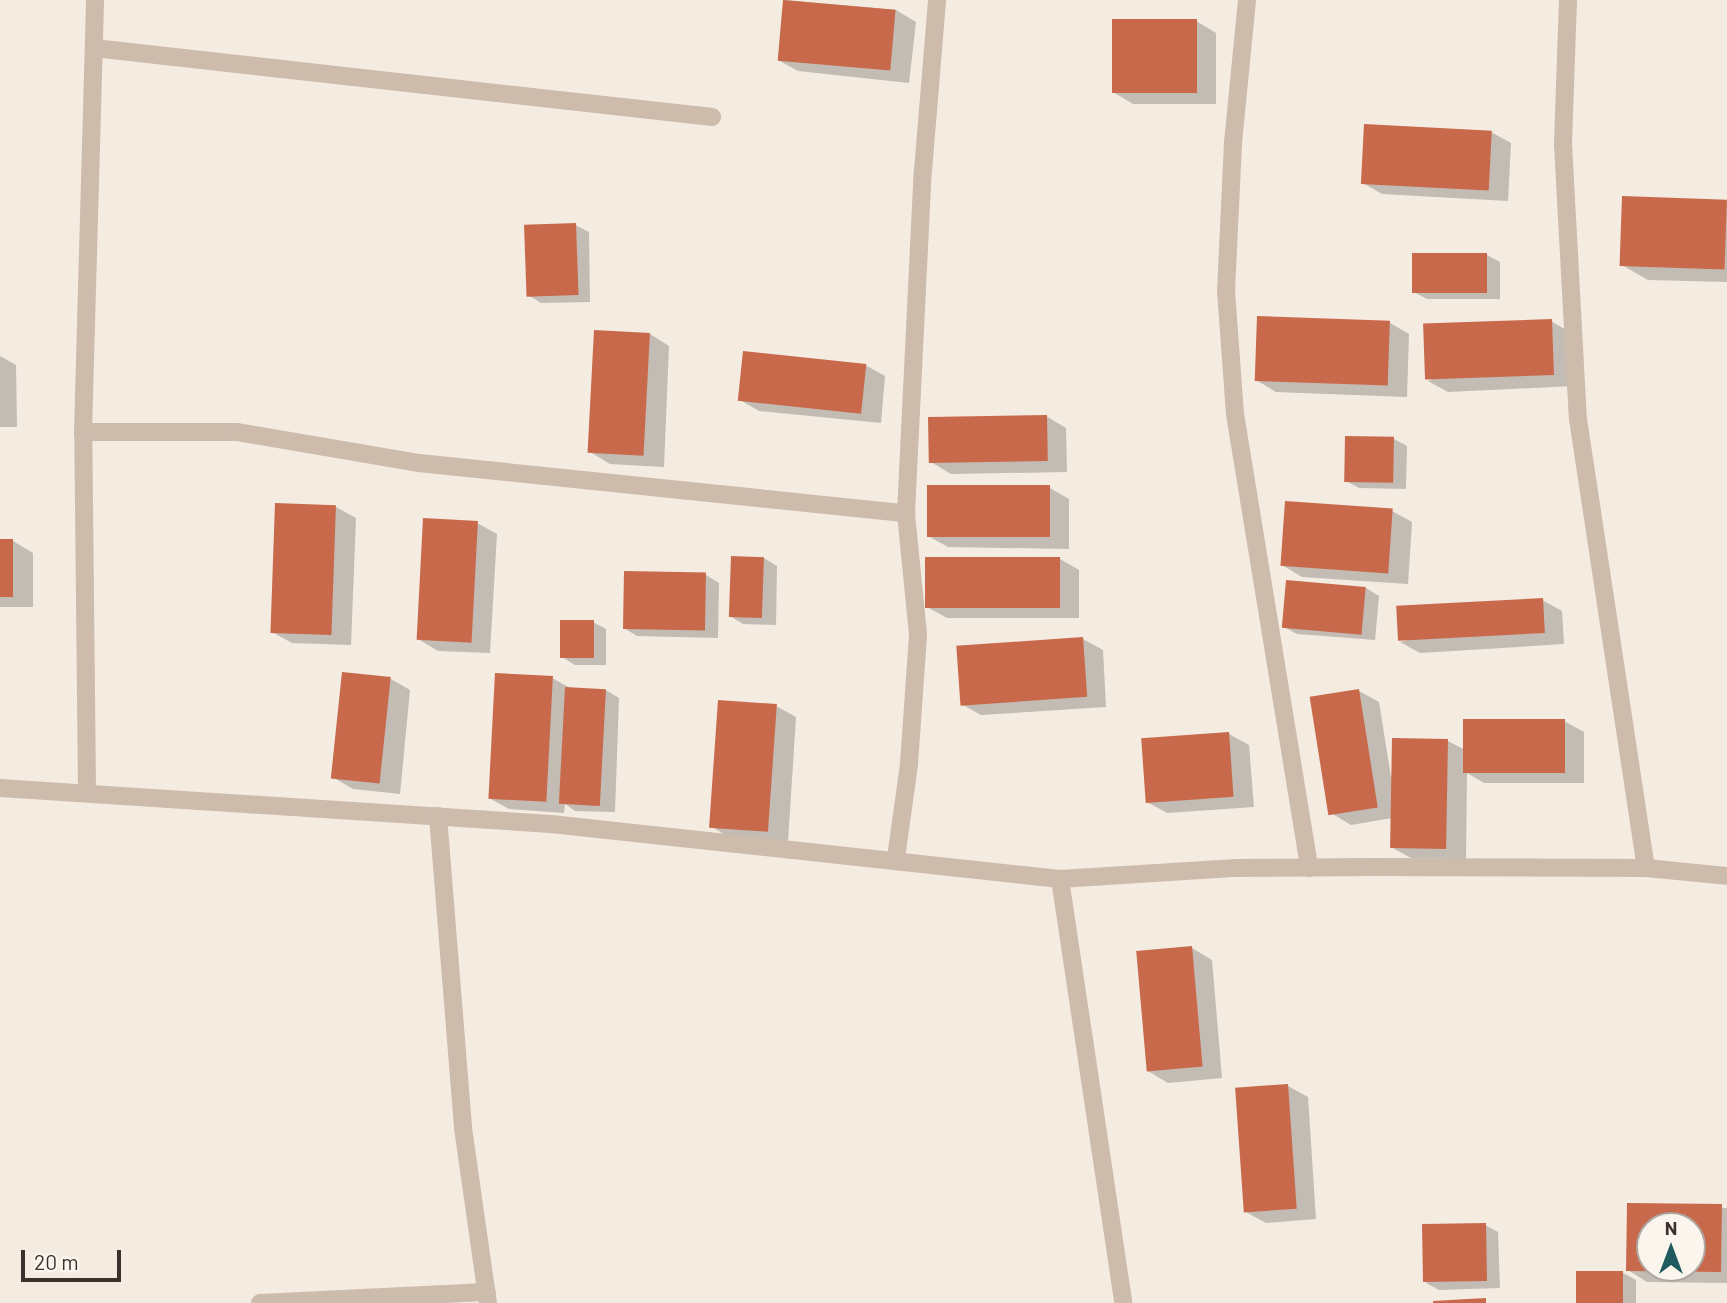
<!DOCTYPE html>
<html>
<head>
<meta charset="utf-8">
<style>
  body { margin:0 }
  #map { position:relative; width:1727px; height:1303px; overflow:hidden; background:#f4ebe1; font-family:Barlow,sans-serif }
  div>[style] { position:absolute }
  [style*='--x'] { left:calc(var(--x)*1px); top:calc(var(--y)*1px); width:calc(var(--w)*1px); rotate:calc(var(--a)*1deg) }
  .shadow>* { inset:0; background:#0003 }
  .building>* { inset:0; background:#c8694b; transform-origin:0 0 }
  .street>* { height:18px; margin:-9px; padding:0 9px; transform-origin:9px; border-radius:9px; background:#cdbbac }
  span { translate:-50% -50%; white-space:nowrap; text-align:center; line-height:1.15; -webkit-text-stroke:7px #fbf5ee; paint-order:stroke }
  .north { position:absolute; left:1636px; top:1212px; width:70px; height:70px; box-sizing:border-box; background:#fbf5ee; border:2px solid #aea6a0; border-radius:50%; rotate:0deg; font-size:19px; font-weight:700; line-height:28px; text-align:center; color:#3b302b }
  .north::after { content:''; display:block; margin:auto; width:24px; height:32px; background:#1f5a5e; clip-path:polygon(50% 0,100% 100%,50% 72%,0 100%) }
  .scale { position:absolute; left:21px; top:1250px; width:100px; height:32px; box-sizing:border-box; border:4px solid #3b302b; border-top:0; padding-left:9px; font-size:21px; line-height:24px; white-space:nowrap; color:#3b302b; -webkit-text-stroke:5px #fbf5ee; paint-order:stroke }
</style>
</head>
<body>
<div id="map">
  <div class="shadow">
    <div style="clip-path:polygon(785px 0,896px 10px,916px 22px,909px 83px,798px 71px,778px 60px)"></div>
    <div style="clip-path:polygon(1196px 21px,1216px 33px,1216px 104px,1133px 104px,1113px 92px)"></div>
    <div style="clip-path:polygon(1491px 132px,1511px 143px,1508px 201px,1382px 194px,1363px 183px)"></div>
    <div style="clip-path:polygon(1727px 201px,1727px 282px,1648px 280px,1622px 265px)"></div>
    <div style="clip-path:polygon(575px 225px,589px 232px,590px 302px,541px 303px,528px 295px)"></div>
    <div style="clip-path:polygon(1487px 255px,1500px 262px,1500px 299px,1427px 299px,1414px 292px)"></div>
    <div style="clip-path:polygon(1551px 321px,1571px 333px,1574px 386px,1448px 392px,1428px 381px)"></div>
    <div style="clip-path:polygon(1390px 323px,1409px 334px,1407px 397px,1276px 392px,1256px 380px)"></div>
    <div style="clip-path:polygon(650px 334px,669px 346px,664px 467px,610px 464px,590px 452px)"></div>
    <div style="clip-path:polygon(0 356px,16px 365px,17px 427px,0 427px)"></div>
    <div style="clip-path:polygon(865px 365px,885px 376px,881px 423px,759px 411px,740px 400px)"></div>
    <div style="clip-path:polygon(1046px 416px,1066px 428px,1067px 472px,951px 474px,931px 462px)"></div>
    <div style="clip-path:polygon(1394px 439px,1407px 446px,1406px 489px,1359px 488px,1346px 481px)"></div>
    <div style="clip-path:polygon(1050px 488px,1069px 499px,1069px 549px,948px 547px,928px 536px)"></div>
    <div style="clip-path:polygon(336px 507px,356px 518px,351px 645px,292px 643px,272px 632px)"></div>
    <div style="clip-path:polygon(1392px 511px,1412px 522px,1408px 584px,1302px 577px,1282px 565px)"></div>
    <div style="clip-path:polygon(477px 523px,497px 534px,490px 653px,438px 651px,418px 639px)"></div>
    <div style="clip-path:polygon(0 541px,13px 541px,33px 553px,33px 607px,0 607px)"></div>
    <div style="clip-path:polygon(764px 558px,777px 566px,776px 625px,743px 624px,730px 616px)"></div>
    <div style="clip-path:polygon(1060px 559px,1079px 570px,1079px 618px,947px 618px,927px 607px)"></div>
    <div style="clip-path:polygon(706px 575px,719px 583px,718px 638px,637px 636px,624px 628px)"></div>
    <div style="clip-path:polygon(1366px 588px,1379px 596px,1375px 640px,1297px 634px,1284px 627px)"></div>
    <div style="clip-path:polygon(1542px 600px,1562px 611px,1564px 644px,1420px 653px,1400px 642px)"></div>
    <div style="clip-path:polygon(593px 622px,606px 629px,606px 665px,575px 665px,562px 657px)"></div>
    <div style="clip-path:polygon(1083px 639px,1103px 650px,1106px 707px,981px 715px,961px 704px)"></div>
    <div style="clip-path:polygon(552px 678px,572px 689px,606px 690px,619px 698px,615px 812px,575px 811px,565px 804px,564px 813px,509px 809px,489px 798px)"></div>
    <div style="clip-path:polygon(391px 679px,410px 690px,400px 794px,353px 789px,334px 778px)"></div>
    <div style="clip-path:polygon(1359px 691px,1379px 702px,1391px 777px,1448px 741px,1465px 750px,1564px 721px,1584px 732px,1584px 783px,1484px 783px,1467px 773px,1466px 859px,1411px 858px,1391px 847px,1392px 818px,1351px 825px,1331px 813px)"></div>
    <div style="clip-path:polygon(776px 706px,796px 717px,788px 842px,732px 839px,712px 827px)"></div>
    <div style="clip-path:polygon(1229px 734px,1249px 745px,1254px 807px,1167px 813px,1147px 802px)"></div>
    <div style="clip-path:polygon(1192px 948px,1212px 960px,1222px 1078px,1168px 1083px,1148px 1071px)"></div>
    <div style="clip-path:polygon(1288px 1086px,1308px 1097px,1316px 1219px,1266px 1223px,1246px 1212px)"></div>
    <div style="clip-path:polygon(evenodd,1629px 1204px,1727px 1208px,1727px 1283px,1647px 1282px,1628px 1270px,1629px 1204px,1650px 1226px,1692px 1226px,1692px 1268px,1650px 1268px,1650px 1226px)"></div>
    <div style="clip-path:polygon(1485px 1225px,1498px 1232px,1500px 1288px,1439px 1290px,1426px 1283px)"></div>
    <div style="clip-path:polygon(1623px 1273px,1636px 1280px,1636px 1303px,1578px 1303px)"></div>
  </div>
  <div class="building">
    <div style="left:783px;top:0;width:113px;height:61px;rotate:5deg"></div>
    <div style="left:1112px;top:19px;width:85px;height:74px"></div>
    <div style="left:1364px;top:124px;width:128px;height:60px;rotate:3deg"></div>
    <div style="left:1622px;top:196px;width:105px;height:70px;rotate:2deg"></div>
    <div style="left:576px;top:223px;width:72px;height:52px;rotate:88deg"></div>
    <div style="left:1412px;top:253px;width:75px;height:40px"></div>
    <div style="left:1257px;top:316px;width:133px;height:65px;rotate:2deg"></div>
    <div style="left:1552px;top:319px;width:56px;height:129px;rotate:88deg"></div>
    <div style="left:594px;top:330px;width:56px;height:123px;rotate:3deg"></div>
    <div style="left:743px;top:351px;width:124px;height:50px;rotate:6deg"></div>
    <div style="left:1047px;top:415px;width:46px;height:119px;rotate:89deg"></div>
    <div style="left:1345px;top:436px;width:49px;height:46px;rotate:1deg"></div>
    <div style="left:927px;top:485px;width:123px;height:52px"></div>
    <div style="left:1285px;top:501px;width:108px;height:65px;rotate:4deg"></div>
    <div style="left:275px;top:503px;width:61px;height:130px;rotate:2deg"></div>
    <div style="left:423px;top:518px;width:55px;height:122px;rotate:3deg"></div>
    <div style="left:0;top:539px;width:13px;height:58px"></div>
    <div style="left:731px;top:556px;width:33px;height:61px;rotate:2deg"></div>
    <div style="left:925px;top:557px;width:135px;height:51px"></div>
    <div style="left:624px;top:571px;width:82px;height:58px;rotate:1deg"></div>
    <div style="left:1286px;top:580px;width:80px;height:48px;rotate:5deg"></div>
    <div style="left:1543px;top:598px;width:35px;height:147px;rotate:87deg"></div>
    <div style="left:560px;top:620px;width:34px;height:38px"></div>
    <div style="left:1083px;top:637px;width:60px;height:127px;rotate:86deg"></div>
    <div style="left:342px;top:672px;width:49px;height:107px;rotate:6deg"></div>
    <div style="left:495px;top:673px;width:58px;height:126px;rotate:3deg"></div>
    <div style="left:565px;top:687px;width:41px;height:117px;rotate:3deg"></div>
    <div style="left:1359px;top:689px;width:120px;height:50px;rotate:81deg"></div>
    <div style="left:718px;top:700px;width:59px;height:128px;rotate:4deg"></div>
    <div style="left:1463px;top:719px;width:102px;height:54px"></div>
    <div style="left:1229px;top:732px;width:65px;height:88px;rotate:86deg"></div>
    <div style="left:1392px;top:738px;width:56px;height:110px;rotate:1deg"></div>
    <div style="left:1192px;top:946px;width:121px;height:56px;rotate:85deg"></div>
    <div style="left:1288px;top:1084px;width:125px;height:53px;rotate:86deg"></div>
    <div style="clip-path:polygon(evenodd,1627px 1203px,1722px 1204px,1721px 1272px,1626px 1271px,1627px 1203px,1650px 1226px,1692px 1226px,1692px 1268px,1650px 1268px,1650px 1226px)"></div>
    <div style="left:1486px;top:1223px;width:58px;height:64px;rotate:89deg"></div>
    <div style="left:1576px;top:1271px;width:47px;height:32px"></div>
    <div style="clip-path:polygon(1486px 1298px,1486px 1303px,1433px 1303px,1433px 1301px)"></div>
  </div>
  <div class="street">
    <div style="--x:1247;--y:0;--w:144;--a:95.6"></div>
    <div style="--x:1233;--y:143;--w:148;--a:92.7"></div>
    <div style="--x:1226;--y:291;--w:123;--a:85.8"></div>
    <div style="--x:1235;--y:414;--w:460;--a:80.7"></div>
    <div style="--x:1568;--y:0;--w:144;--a:92"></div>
    <div style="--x:1563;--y:144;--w:275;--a:86.9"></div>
    <div style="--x:1578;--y:419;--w:454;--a:81.4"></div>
    <div style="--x:94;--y:48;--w:622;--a:6.37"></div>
    <div style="--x:83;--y:432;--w:154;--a:0"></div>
    <div style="--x:237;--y:432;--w:185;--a:9.7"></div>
    <div style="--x:419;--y:463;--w:490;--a:5.9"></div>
    <div style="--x:0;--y:788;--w:552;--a:3.74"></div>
    <div style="--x:551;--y:824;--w:512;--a:6.17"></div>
    <div style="--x:1060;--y:879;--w:177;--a:-3.6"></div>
    <div style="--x:1237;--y:868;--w:138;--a:-0.4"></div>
    <div style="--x:1375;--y:867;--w:271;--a:0.2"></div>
    <div style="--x:1646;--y:868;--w:81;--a:5.6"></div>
    <div style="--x:87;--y:790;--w:358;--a:-90.6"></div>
    <div style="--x:83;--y:432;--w:432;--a:-88.4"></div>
    <div style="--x:438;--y:816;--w:313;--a:85.4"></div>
    <div style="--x:463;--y:1128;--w:177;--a:81.9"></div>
    <div style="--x:896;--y:858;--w:95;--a:-82.1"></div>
    <div style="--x:909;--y:764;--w:130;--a:-86"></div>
    <div style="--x:918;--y:634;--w:122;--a:-95.7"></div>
    <div style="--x:906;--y:513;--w:342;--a:-87.2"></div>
    <div style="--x:923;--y:171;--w:172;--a:-85.3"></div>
    <div style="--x:1060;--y:879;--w:429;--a:81.5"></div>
    <div style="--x:260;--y:1303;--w:227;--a:-2.8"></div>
  </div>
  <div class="north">N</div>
  <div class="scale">20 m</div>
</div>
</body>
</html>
